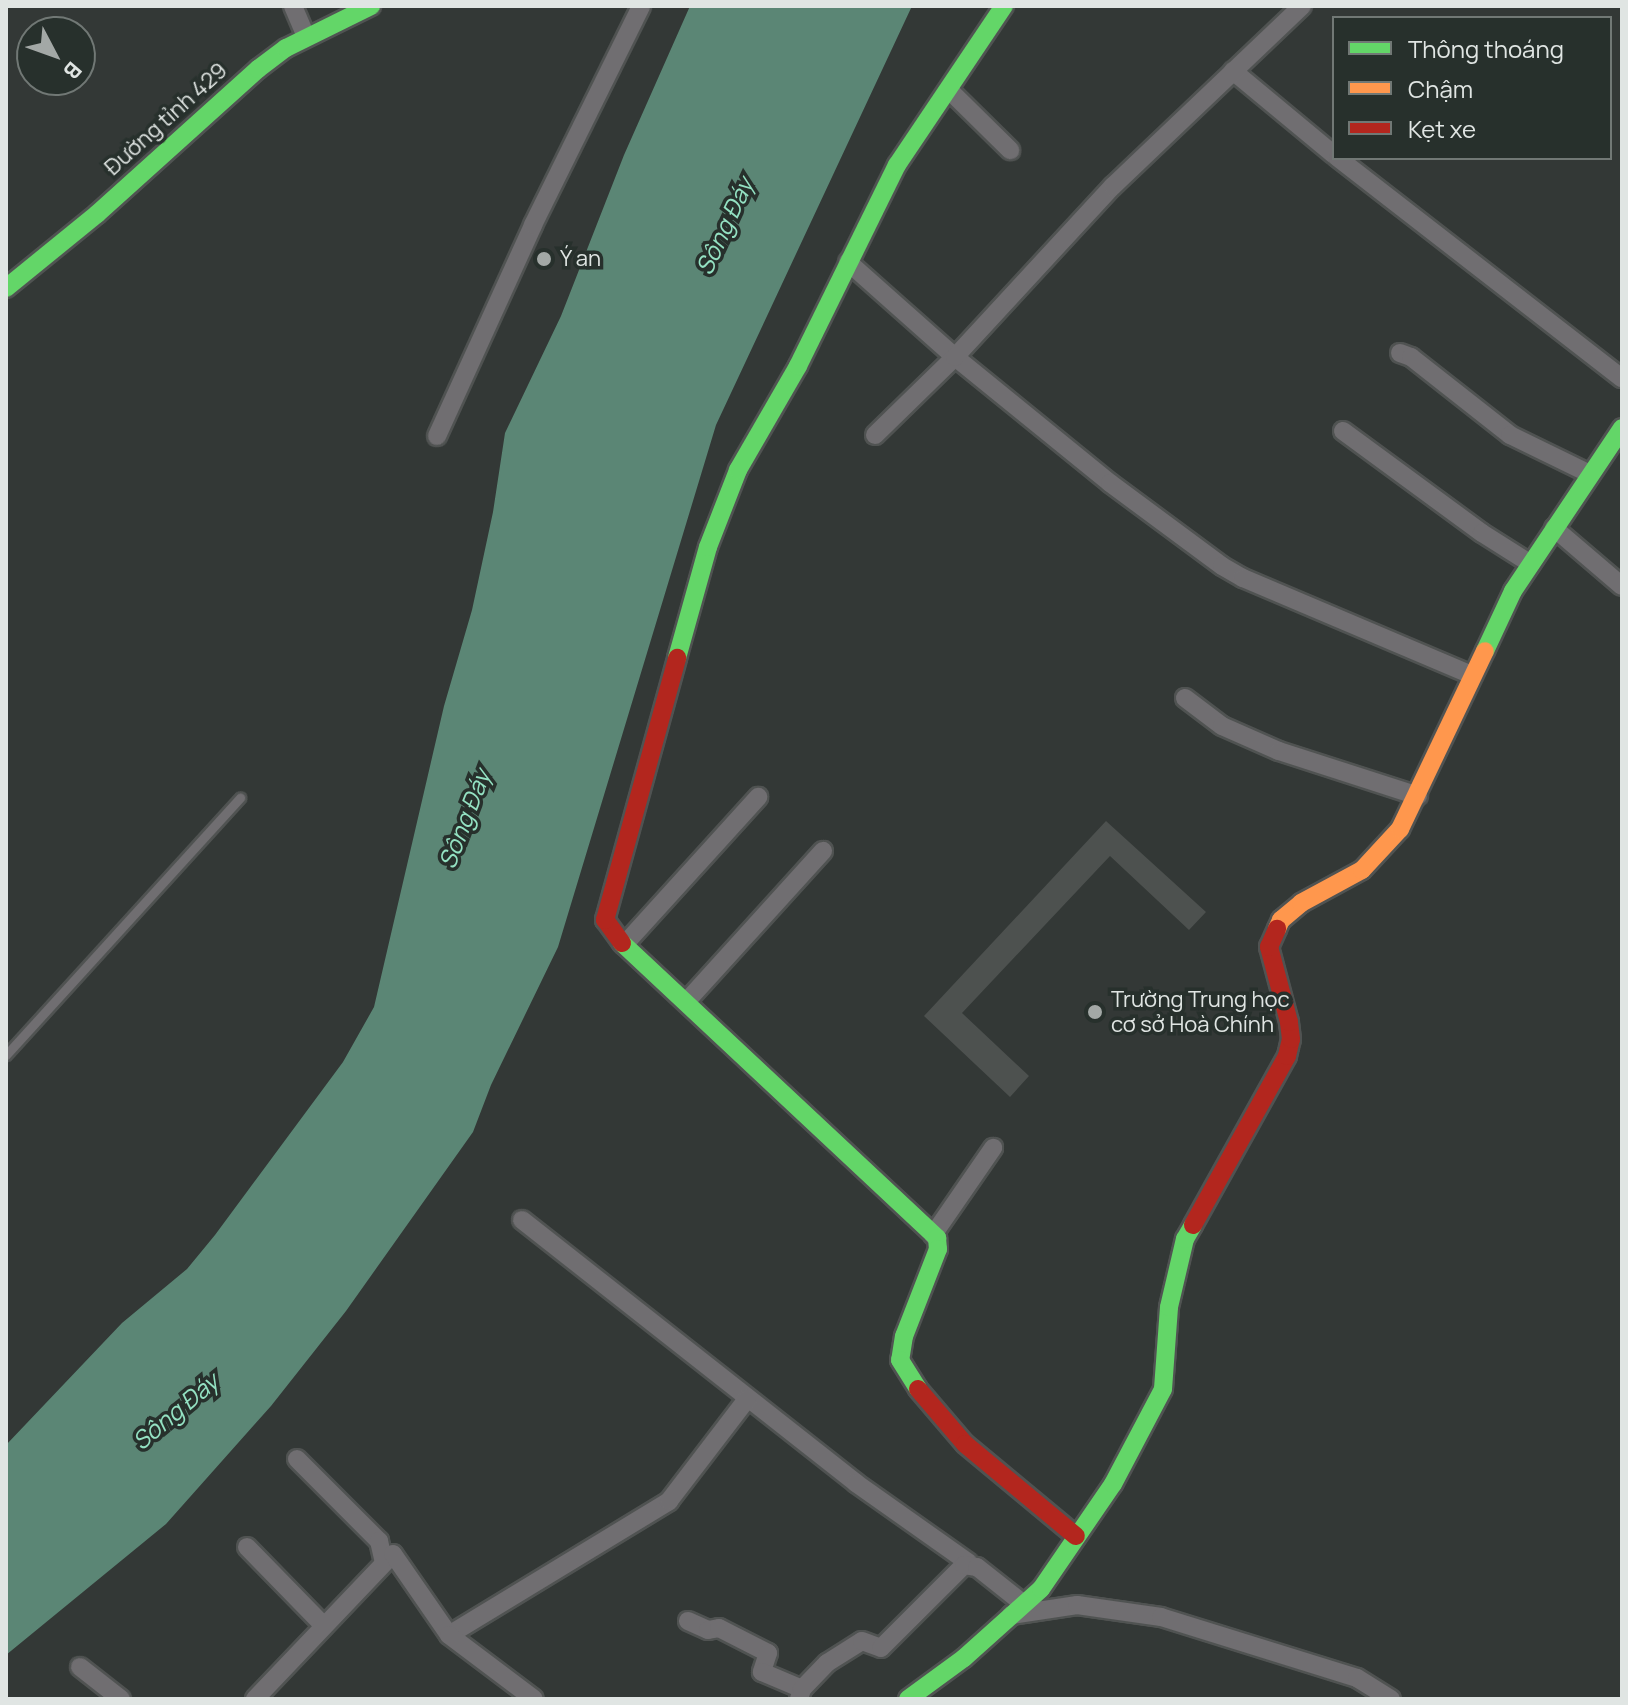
<!DOCTYPE html>
<html>
<head>
<meta charset="utf-8">
<style>
  body { margin:0 }
  #map { position:relative; width:1628px; height:1705px; overflow:hidden; background:#333836; font-family:Manrope,sans-serif }
  div>[style] { position:absolute }
  [style*='--x'] { left:calc(var(--x)*1px); top:calc(var(--y)*1px); width:calc(var(--w)*1px); rotate:calc(var(--a)*1deg) }
  .water>* { inset:0; background:#5b8675 }
  .building>* { inset:0; background:#4d514f }
  .roads { filter:drop-shadow(2px 0 #505352) drop-shadow(-2px 0 #505352) drop-shadow(0 2px #505352) drop-shadow(0 -2px #505352) }
  .lane>* { height:9px; margin:-4.5px; padding:0 4.5px; transform-origin:4.5px; border-radius:4.5px; background:#706e71 }
  .street>* { height:18px; margin:-9px; padding:0 9px; transform-origin:9px; border-radius:9px; background:#706e71 }
  .fast>* { height:18px; margin:-9px; padding:0 9px; transform-origin:9px; border-radius:9px; background:#63d668 }
  .slow>* { height:18px; margin:-9px; padding:0 9px; transform-origin:9px; border-radius:9px; background:#ff974d }
  .jam>* { height:18px; margin:-9px; padding:0 9px; transform-origin:9px; border-radius:9px; background:#b3261e }
  .dots>* { width:22px; height:22px; translate:-50% -50%; box-sizing:border-box; border:4px solid #27302c; border-radius:50% }
  span { translate:-50% -50%; white-space:nowrap; text-align:center; line-height:1.15; -webkit-text-stroke:7px #27302c; paint-order:stroke }
  .street-label { font-size:22px; color:#e0e5e3 }
  .poi-label { font-size:22px; color:#e0e5e3 }
  .left { translate:0 -50%; text-align:left }
  .water-label { font-size:24px; color:#94e2c3; font-style:italic }
  .frame { position:absolute; inset:0; border:8px solid #e0e5e3; pointer-events:none }
  .legend { position:absolute; left:1332px; top:16px; width:280px; height:144px; box-sizing:border-box; background:#27302c; border:2px solid #717875; margin:0; padding:10px 14px; list-style:none; font-size:24px; color:#e0e5e3 }
  .legend li { display:flex; align-items:center; gap:16px; height:40px }
  .legend b { width:40px; border:2px solid #717875 }
  .north { position:absolute; left:16px; top:16px; width:80px; height:80px; box-sizing:border-box; background:#27302c; border:2px solid #717875; border-radius:50%; rotate:131deg; font-size:22px; font-weight:700; line-height:32px; text-align:center; color:#e0e5e3 }
  .north::after { content:''; display:block; margin:auto; width:28px; height:36px; background:#a3a8a6; clip-path:polygon(50% 0,100% 100%,50% 72%,0 100%) }
</style>
</head>
<body>
<div id="map">
  <div class="water">
    <div style="clip-path:polygon(690px 6px,912px 6px,716px 425px,558px 947px,491px 1085px,473px 1132px,346px 1311px,271px 1406px,166px 1524px,6px 1655px,6px 1445px,122px 1323px,187px 1269px,215px 1235px,343px 1062px,374px 1007px,444px 706px,472px 610px,493px 512px,505px 433px,561px 316px,624px 155px)"></div>
  </div>
  <div class="building">
    <div style="clip-path:polygon(1106px 821px,1206px 912px,1189px 930px,1110px 856px,962px 1013px,1029px 1076px,1010px 1097px,924px 1016px)"></div>
  </div>
  <div class="roads">
    <div class="lane">
      <div style="--x:6;--y:1055;--w:348;--a:-47.7"></div>
    </div>
    <div class="street">
      <div style="--x:293;--y:6;--w:34;--a:67"></div>
      <div style="--x:1233;--y:71;--w:131;--a:39.7"></div>
      <div style="--x:949;--y:90;--w:86;--a:44.5"></div>
      <div style="--x:1338;--y:158;--w:359;--a:37.8"></div>
      <div style="--x:848;--y:262;--w:143;--a:41.6"></div>
      <div style="--x:955;--y:357;--w:200;--a:39.1"></div>
      <div style="--x:1110;--y:483;--w:139;--a:36.5"></div>
      <div style="--x:1222;--y:566;--w:24;--a:30"></div>
      <div style="--x:1243;--y:578;--w:249;--a:23"></div>
      <div style="--x:1400;--y:353;--w:12;--a:20"></div>
      <div style="--x:1411;--y:357;--w:126;--a:38.2"></div>
      <div style="--x:1510;--y:435;--w:89;--a:26"></div>
      <div style="--x:1343;--y:431;--w:172;--a:36.3"></div>
      <div style="--x:1482;--y:533;--w:58;--a:32.3"></div>
      <div style="--x:875;--y:435;--w:112;--a:-44.3"></div>
      <div style="--x:955;--y:357;--w:233;--a:-47.3"></div>
      <div style="--x:1113;--y:186;--w:261;--a:-43.6"></div>
      <div style="--x:437;--y:436;--w:232;--a:-65.5"></div>
      <div style="--x:533;--y:225;--w:244;--a:-63.7"></div>
      <div style="--x:1554;--y:528;--w:89;--a:40.5"></div>
      <div style="--x:1185;--y:698;--w:46;--a:37.1"></div>
      <div style="--x:1222;--y:726;--w:62;--a:23.7"></div>
      <div style="--x:1279;--y:751;--w:146;--a:17.9"></div>
      <div style="--x:624;--y:945;--w:200;--a:-47.8"></div>
      <div style="--x:686;--y:1002;--w:204;--a:-47.8"></div>
      <div style="--x:522;--y:1220;--w:425;--a:38.2"></div>
      <div style="--x:856;--y:1483;--w:138;--a:35.3"></div>
      <div style="--x:933;--y:1235;--w:106;--a:-55.4"></div>
      <div style="--x:297;--y:1459;--w:116;--a:45"></div>
      <div style="--x:379;--y:1541;--w:22;--a:77"></div>
      <div style="--x:247;--y:1547;--w:110;--a:45.7"></div>
      <div style="--x:1011;--y:1615;--w:67;--a:-8.6"></div>
      <div style="--x:1077;--y:1605;--w:85;--a:8.1"></div>
      <div style="--x:1161;--y:1617;--w:205;--a:17.3"></div>
      <div style="--x:1357;--y:1678;--w:40;--a:32"></div>
      <div style="--x:688;--y:1621;--w:22;--a:24"></div>
      <div style="--x:708;--y:1630;--w:11;--a:-10"></div>
      <div style="--x:719;--y:1628;--w:55;--a:27"></div>
      <div style="--x:768;--y:1653;--w:20;--a:108"></div>
      <div style="--x:762;--y:1672;--w:43;--a:23"></div>
      <div style="--x:449;--y:1635;--w:258;--a:-31.3"></div>
      <div style="--x:669;--y:1501;--w:128;--a:-52.6"></div>
      <div style="--x:80;--y:1667;--w:52;--a:38"></div>
      <div style="--x:255;--y:1699;--w:200;--a:-46.4"></div>
      <div style="--x:393;--y:1554;--w:98;--a:55.3"></div>
      <div style="--x:449;--y:1635;--w:106;--a:37"></div>
      <div style="--x:799;--y:1699;--w:10;--a:-73"></div>
      <div style="--x:802;--y:1689;--w:36;--a:-46"></div>
      <div style="--x:827;--y:1663;--w:41;--a:-32.2"></div>
      <div style="--x:862;--y:1641;--w:20;--a:20"></div>
      <div style="--x:881;--y:1648;--w:117;--a:-45"></div>
      <div style="--x:964;--y:1565;--w:13;--a:9"></div>
      <div style="--x:977;--y:1567;--w:61;--a:38.4"></div>
    </div>
    <div class="fast">
      <div style="--x:6;--y:288;--w:117;--a:-39.1"></div>
      <div style="--x:97;--y:214;--w:217;--a:-42"></div>
      <div style="--x:258;--y:69;--w:35;--a:-37"></div>
      <div style="--x:286;--y:48;--w:95;--a:-26.3"></div>
      <div style="--x:1485;--y:651;--w:66;--a:-65"></div>
      <div style="--x:1513;--y:591;--w:196;--a:-56.2"></div>
      <div style="--x:677;--y:658;--w:115;--a:-74.4"></div>
      <div style="--x:708;--y:547;--w:83;--a:-68.7"></div>
      <div style="--x:738;--y:470;--w:120;--a:-60"></div>
      <div style="--x:798;--y:366;--w:224;--a:-63.8"></div>
      <div style="--x:897;--y:165;--w:192;--a:-56.1"></div>
      <div style="--x:622;--y:943;--w:432;--a:43.1"></div>
      <div style="--x:937;--y:1238;--w:11;--a:85"></div>
      <div style="--x:938;--y:1249;--w:93;--a:111.3"></div>
      <div style="--x:904;--y:1336;--w:24;--a:99"></div>
      <div style="--x:900;--y:1360;--w:34;--a:58"></div>
      <div style="--x:908;--y:1699;--w:69;--a:-36.2"></div>
      <div style="--x:964;--y:1658;--w:103;--a:-41.9"></div>
      <div style="--x:1041;--y:1589;--w:127;--a:-55.6"></div>
      <div style="--x:1113;--y:1484;--w:107;--a:-62.2"></div>
      <div style="--x:1163;--y:1389;--w:82;--a:-85.8"></div>
      <div style="--x:1169;--y:1307;--w:70;--a:-76.8"></div>
      <div style="--x:1185;--y:1239;--w:16;--a:-60"></div>
    </div>
    <div class="slow">
      <div style="--x:1277;--y:929;--w:10;--a:-66"></div>
      <div style="--x:1281;--y:920;--w:26;--a:-40"></div>
      <div style="--x:1301;--y:903;--w:69;--a:-28.4"></div>
      <div style="--x:1362;--y:870;--w:56;--a:-47.2"></div>
      <div style="--x:1400;--y:829;--w:197;--a:-64.5"></div>
    </div>
    <div class="jam">
      <div style="--x:622;--y:943;--w:29;--a:-126"></div>
      <div style="--x:605;--y:920;--w:272;--a:-74.6"></div>
      <div style="--x:1193;--y:1225;--w:193;--a:-60.9"></div>
      <div style="--x:1287;--y:1056;--w:17;--a:-77"></div>
      <div style="--x:1291;--y:1039;--w:17;--a:-97"></div>
      <div style="--x:1289;--y:1022;--w:78;--a:-104.9"></div>
      <div style="--x:1269;--y:947;--w:20;--a:-66"></div>
      <div style="--x:918;--y:1389;--w:72;--a:49.5"></div>
      <div style="--x:965;--y:1444;--w:144;--a:39.7"></div>
    </div>
  </div>
  <div class="dots">
    <div style="left:544px;top:259px;background:#a3a8a6"></div>
    <div style="left:1095px;top:1012px;background:#a3a8a6"></div>
  </div>
  <div class="street-label">
    <span style="left:166px;top:119px;rotate:-42deg">Đường tỉnh 429</span>
  </div>
  <div class="poi-label">
    <span class="left" style="left:560px;top:259px">Ý an</span>
    <span class="left" style="left:1111px;top:1012px">Trường Trung học<br>cơ sở Hoà Chính</span>
  </div>
  <div class="water-label">
    <span style="left:724px;top:226px;rotate:-65deg">Sông Đáy</span>
    <span style="left:464px;top:819px;rotate:-69deg">Sông Đáy</span>
    <span style="left:175px;top:1411px;rotate:-40deg">Sông Đáy</span>
  </div>
  <div class="frame"></div>
  <ul class="legend">
  <li><b style="height:10px;background:#63d668"></b>Thông thoáng</li>
  <li><b style="height:10px;background:#ff974d"></b>Chậm</li>
  <li><b style="height:10px;background:#b3261e"></b>Kẹt xe</li>
  </ul>
  <div class="north">B</div>
</div>
</body>
</html>
